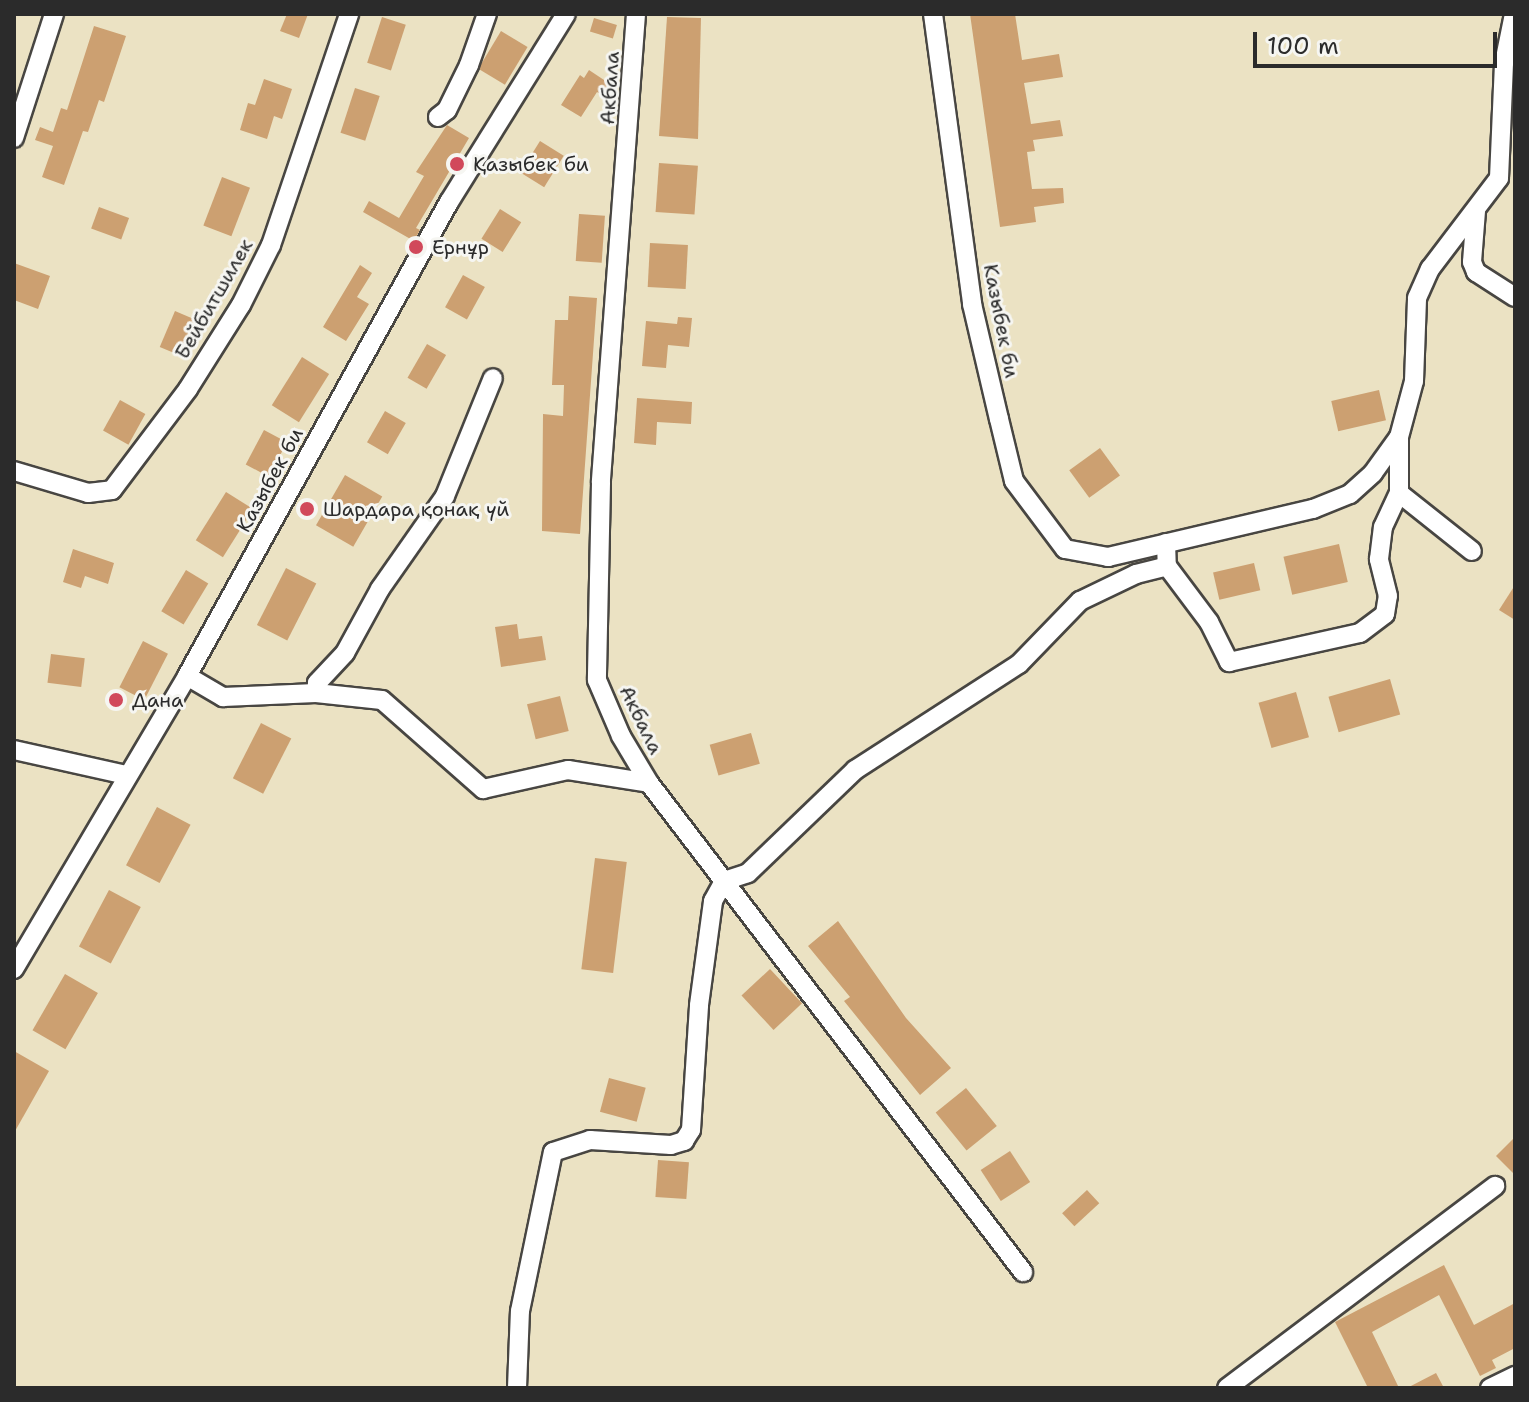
<!DOCTYPE html>
<html>
<head>
<meta charset="utf-8">
<style>
  body { margin:0 }
  #map { position:relative; width:1529px; height:1402px; overflow:hidden; background:#ebe2c3; font-family:"Shantell Sans",sans-serif }
  div>[style] { position:absolute }
  [style*='--x'] { left:calc(var(--x)*1px); top:calc(var(--y)*1px); width:calc(var(--w)*1px); rotate:calc(var(--a)*1deg) }
  .building>* { inset:0; background:#cca071; transform-origin:0 0 }
  .roads { filter:drop-shadow(2px 0 #484642) drop-shadow(-2px 0 #484642) drop-shadow(0 2px #484642) drop-shadow(0 -2px #484642) }
  .minor>* { height:18px; margin:-9px; padding:0 9px; transform-origin:9px; border-radius:9px; background:#fff }
  .dots>* { width:22px; height:22px; translate:-50% -50%; box-sizing:border-box; border:4px solid #f6f6f2; border-radius:50% }
  span { translate:-50% -50%; white-space:nowrap; text-align:center; line-height:1.15; -webkit-text-stroke:6px #f6f6f2; paint-order:stroke }
  .street-label { font-size:20px; color:#2b2b2b }
  .poi-label { font-size:20px; color:#2b2b2b }
  .left { translate:0 -50%; text-align:left }
  .frame { position:absolute; inset:0; border:16px solid #2b2b2b; pointer-events:none }
  .scale { position:absolute; left:1253px; top:32px; width:244px; height:36px; box-sizing:border-box; border:4px solid #2b2b2b; border-top:0; padding-left:10px; font-size:24px; line-height:28px; white-space:nowrap; color:#2b2b2b; -webkit-text-stroke:6px #f6f6f2; paint-order:stroke }
</style>
</head>
<body>
<div id="map">
  <div class="building">
    <div style="clip-path:polygon(287px 14px,308px 14px,299px 38px,280px 31px)"></div>
    <div style="clip-path:polygon(970px 14px,1015px 14px,1022px 60px,1059px 54px,1063px 77px,1024px 83px,1031px 124px,1060px 120px,1063px 136px,1033px 140px,1035px 151px,1027px 152px,1032px 189px,1063px 188px,1064px 203px,1034px 207px,1036px 222px,1000px 227px)"></div>
    <div style="left:382px;top:17px;width:25px;height:48px;rotate:18deg"></div>
    <div style="clip-path:polygon(667px 17px,701px 18px,698px 139px,659px 136px)"></div>
    <div style="left:594px;top:18px;width:24px;height:14px;rotate:17deg"></div>
    <div style="clip-path:polygon(94px 26px,126px 36px,104px 102px,99px 100px,88px 132px,83px 131px,64px 185px,42px 177px,53px 146px,35px 140px,40px 127px,53px 132px,61px 108px,67px 110px)"></div>
    <div style="left:501px;top:31px;width:31px;height:44px;rotate:31deg"></div>
    <div style="clip-path:polygon(589px 70px,613px 86px,605px 97px,597px 92px,581px 117px,561px 105px,580px 75px,584px 78px)"></div>
    <div style="clip-path:polygon(264px 79px,292px 89px,282px 119px,274px 116px,267px 139px,240px 130px,248px 103px,255px 105px)"></div>
    <div style="left:355px;top:88px;width:26px;height:47px;rotate:18deg"></div>
    <div style="clip-path:polygon(447px 125px,469px 138px,416px 228px,420px 230px,414px 241px,363px 212px,369px 201px,399px 218px,424px 176px,416px 172px)"></div>
    <div style="left:540px;top:141px;width:28px;height:37px;rotate:32deg"></div>
    <div style="left:659px;top:163px;width:39px;height:49px;rotate:4deg"></div>
    <div style="left:222px;top:177px;width:30px;height:52px;rotate:21deg"></div>
    <div style="left:99px;top:207px;width:32px;height:23px;rotate:20deg"></div>
    <div style="left:500px;top:209px;width:25px;height:35px;rotate:32deg"></div>
    <div style="left:579px;top:214px;width:26px;height:47px;rotate:4deg"></div>
    <div style="left:650px;top:243px;width:38px;height:44px;rotate:3deg"></div>
    <div style="clip-path:polygon(14px 263px,50px 276px,38px 309px,14px 300px)"></div>
    <div style="clip-path:polygon(360px 265px,372px 273px,357px 297px,369px 304px,346px 341px,323px 327px)"></div>
    <div style="left:463px;top:275px;width:25px;height:37px;rotate:29deg"></div>
    <div style="clip-path:polygon(569px 296px,597px 298px,580px 534px,542px 531px,543px 414px,563px 416px,564px 385px,552px 385px,555px 320px,568px 320px)"></div>
    <div style="left:175px;top:311px;width:28px;height:39px;rotate:23deg"></div>
    <div style="clip-path:polygon(678px 317px,692px 318px,689px 347px,668px 345px,666px 368px,642px 366px,646px 321px,677px 324px)"></div>
    <div style="left:427px;top:344px;width:22px;height:39px;rotate:30deg"></div>
    <div style="left:302px;top:357px;width:32px;height:57px;rotate:32deg"></div>
    <div style="left:1379px;top:390px;width:31px;height:49px;rotate:77deg"></div>
    <div style="clip-path:polygon(637px 398px,692px 402px,691px 424px,657px 422px,656px 445px,634px 443px)"></div>
    <div style="left:120px;top:400px;width:29px;height:35px;rotate:29deg"></div>
    <div style="left:385px;top:411px;width:24px;height:36px;rotate:30deg"></div>
    <div style="left:264px;top:430px;width:26px;height:39px;rotate:28deg"></div>
    <div style="left:1100px;top:448px;width:34px;height:38px;rotate:54deg"></div>
    <div style="left:345px;top:475px;width:43px;height:58px;rotate:30deg"></div>
    <div style="left:226px;top:492px;width:32px;height:57px;rotate:32deg"></div>
    <div style="left:1339px;top:544px;width:39px;height:57px;rotate:77deg"></div>
    <div style="clip-path:polygon(73px 549px,114px 563px,108px 584px,85px 576px,81px 588px,63px 582px)"></div>
    <div style="left:1254px;top:563px;width:28px;height:42px;rotate:77deg"></div>
    <div style="left:286px;top:568px;width:34px;height:64px;rotate:27deg"></div>
    <div style="left:186px;top:570px;width:26px;height:48px;rotate:31deg"></div>
    <div style="clip-path:polygon(1515px 585px,1515px 620px,1499px 610px)"></div>
    <div style="clip-path:polygon(517px 624px,519px 639px,542px 636px,546px 660px,501px 667px,495px 627px)"></div>
    <div style="left:143px;top:641px;width:28px;height:52px;rotate:27deg"></div>
    <div style="left:51px;top:654px;width:34px;height:29px;rotate:7deg"></div>
    <div style="left:1390px;top:679px;width:37px;height:64px;rotate:74deg"></div>
    <div style="left:1296px;top:692px;width:47px;height:39px;rotate:74deg"></div>
    <div style="left:560px;top:696px;width:36px;height:34px;rotate:76deg"></div>
    <div style="left:261px;top:723px;width:34px;height:62px;rotate:27deg"></div>
    <div style="left:751px;top:733px;width:32px;height:43px;rotate:74deg"></div>
    <div style="left:157px;top:807px;width:38px;height:66px;rotate:28deg"></div>
    <div style="left:595px;top:858px;width:32px;height:112px;rotate:7deg"></div>
    <div style="left:109px;top:890px;width:36px;height:64px;rotate:28deg"></div>
    <div style="clip-path:polygon(838px 921px,906px 1018px,951px 1068px,920px 1095px,844px 1001px,850px 997px,808px 946px)"></div>
    <div style="left:770px;top:969px;width:47px;height:39px;rotate:47deg"></div>
    <div style="left:65px;top:974px;width:38px;height:65px;rotate:30deg"></div>
    <div style="clip-path:polygon(14px 1051px,49px 1071px,14px 1133px)"></div>
    <div style="left:609px;top:1078px;width:38px;height:35px;rotate:15deg"></div>
    <div style="left:966px;top:1088px;width:49px;height:39px;rotate:51deg"></div>
    <div style="clip-path:polygon(1515px 1137px,1515px 1175px,1496px 1156px)"></div>
    <div style="left:1010px;top:1151px;width:37px;height:35px;rotate:57deg"></div>
    <div style="left:658px;top:1160px;width:31px;height:37px;rotate:4deg"></div>
    <div style="left:1087px;top:1190px;width:18px;height:34px;rotate:47deg"></div>
    <div style="clip-path:polygon(1444px 1265px,1474px 1325px,1515px 1303px,1515px 1348px,1492px 1360px,1496px 1368px,1480px 1376px,1439px 1295px,1372px 1332px,1399px 1388px,1368px 1388px,1335px 1322px)"></div>
    <div style="clip-path:polygon(1436px 1373px,1444px 1388px,1407px 1388px)"></div>
  </div>
  <div class="roads">
    <div class="minor">
      <div style="--x:636;--y:14;--w:470;--a:94.3"></div>
      <div style="--x:601;--y:483;--w:197;--a:91.2"></div>
      <div style="--x:597;--y:680;--w:61;--a:66.8"></div>
      <div style="--x:621;--y:736;--w:55;--a:59.2"></div>
      <div style="--x:649;--y:783;--w:616;--a:52.59"></div>
      <div style="--x:933;--y:14;--w:293;--a:82.3"></div>
      <div style="--x:972;--y:304;--w:118;--a:76.8"></div>
      <div style="--x:999;--y:419;--w:64;--a:76.4"></div>
      <div style="--x:1014;--y:481;--w:85;--a:53.1"></div>
      <div style="--x:1065;--y:549;--w:44;--a:10.5"></div>
      <div style="--x:1108;--y:557;--w:211;--a:-13.2"></div>
      <div style="--x:1313;--y:509;--w:40;--a:-22"></div>
      <div style="--x:1350;--y:494;--w:31;--a:-42"></div>
      <div style="--x:1373;--y:473;--w:44;--a:-54.2"></div>
      <div style="--x:438;--y:117;--w:11;--a:-38"></div>
      <div style="--x:447;--y:110;--w:50;--a:-63.9"></div>
      <div style="--x:469;--y:65;--w:54;--a:-70.6"></div>
      <div style="--x:14;--y:138;--w:130;--a:-72.1"></div>
      <div style="--x:1476;--y:211;--w:51;--a:94.5"></div>
      <div style="--x:1472;--y:262;--w:11;--a:68"></div>
      <div style="--x:1476;--y:272;--w:46;--a:32.7"></div>
      <div style="--x:14;--y:471;--w:77;--a:16.6"></div>
      <div style="--x:88;--y:493;--w:24;--a:-7"></div>
      <div style="--x:112;--y:490;--w:126;--a:-53"></div>
      <div style="--x:188;--y:389;--w:99;--a:-57.8"></div>
      <div style="--x:241;--y:305;--w:67;--a:-63.4"></div>
      <div style="--x:271;--y:245;--w:244;--a:-71.3"></div>
      <div style="--x:1399;--y:493;--w:93;--a:38.5"></div>
      <div style="--x:1166;--y:543;--w:23;--a:88"></div>
      <div style="--x:1167;--y:566;--w:70;--a:53.1"></div>
      <div style="--x:1209;--y:622;--w:45;--a:63.4"></div>
      <div style="--x:1229;--y:662;--w:134;--a:-12.5"></div>
      <div style="--x:1360;--y:633;--w:31;--a:-37"></div>
      <div style="--x:1385;--y:614;--w:18;--a:-81"></div>
      <div style="--x:1388;--y:596;--w:38;--a:-104"></div>
      <div style="--x:1379;--y:559;--w:32;--a:-83"></div>
      <div style="--x:1383;--y:527;--w:38;--a:-65"></div>
      <div style="--x:1399;--y:493;--w:56;--a:-90"></div>
      <div style="--x:1399;--y:437;--w:58;--a:-75"></div>
      <div style="--x:1414;--y:381;--w:83;--a:-87.9"></div>
      <div style="--x:1417;--y:298;--w:32;--a:-66"></div>
      <div style="--x:1430;--y:269;--w:114;--a:-52.8"></div>
      <div style="--x:1499;--y:178;--w:115;--a:-87.5"></div>
      <div style="--x:1504;--y:63;--w:50;--a:-78.5"></div>
      <div style="--x:187;--y:676;--w:42;--a:30.3"></div>
      <div style="--x:223;--y:697;--w:93;--a:-2.5"></div>
      <div style="--x:316;--y:693;--w:66;--a:6.1"></div>
      <div style="--x:382;--y:700;--w:135;--a:41.4"></div>
      <div style="--x:483;--y:789;--w:87;--a:-12.6"></div>
      <div style="--x:568;--y:770;--w:82;--a:9.1"></div>
      <div style="--x:316;--y:693;--w:10;--a:-84"></div>
      <div style="--x:317;--y:683;--w:41;--a:-47"></div>
      <div style="--x:345;--y:653;--w:73;--a:-61.3"></div>
      <div style="--x:380;--y:589;--w:113;--a:-55"></div>
      <div style="--x:445;--y:496;--w:127;--a:-67.9"></div>
      <div style="--x:14;--y:750;--w:115;--a:12.6"></div>
      <div style="--x:14;--y:969;--w:340;--a:-59.4"></div>
      <div style="--x:187;--y:676;--w:542;--a:-61.07"></div>
      <div style="--x:449;--y:202;--w:221;--a:-58.1"></div>
      <div style="--x:517;--y:1388;--w:77;--a:-87.8"></div>
      <div style="--x:520;--y:1311;--w:162;--a:-78.3"></div>
      <div style="--x:553;--y:1152;--w:39;--a:-18"></div>
      <div style="--x:590;--y:1140;--w:81;--a:3.5"></div>
      <div style="--x:671;--y:1145;--w:14;--a:-17"></div>
      <div style="--x:684;--y:1141;--w:13;--a:-58"></div>
      <div style="--x:691;--y:1130;--w:125;--a:-86.3"></div>
      <div style="--x:699;--y:1005;--w:105;--a:-82.3"></div>
      <div style="--x:713;--y:901;--w:23;--a:-61"></div>
      <div style="--x:724;--y:881;--w:25;--a:-18"></div>
      <div style="--x:748;--y:873;--w:149;--a:-43.9"></div>
      <div style="--x:855;--y:770;--w:195;--a:-32.9"></div>
      <div style="--x:1019;--y:664;--w:88;--a:-45.9"></div>
      <div style="--x:1080;--y:601;--w:62;--a:-25.7"></div>
      <div style="--x:1136;--y:574;--w:32;--a:-14"></div>
      <div style="--x:1227;--y:1388;--w:336;--a:-37"></div>
      <div style="--x:1490;--y:1388;--w:28;--a:-26"></div>
    </div>
  </div>
  <div class="dots">
    <div style="left:457px;top:164px;background:#d1495b"></div>
    <div style="left:416px;top:247px;background:#d1495b"></div>
    <div style="left:307px;top:509px;background:#d1495b"></div>
    <div style="left:116px;top:700px;background:#d1495b"></div>
  </div>
  <div class="street-label">
    <span style="left:610px;top:88px;rotate:-86deg">Акбала</span>
    <span style="left:214px;top:299px;rotate:-60deg">Бейбитшилек</span>
    <span style="left:1001px;top:321px;rotate:79deg">Казыбек би</span>
    <span style="left:270px;top:480px;rotate:-61deg">Казыбек би</span>
    <span style="left:641px;top:720px;rotate:64deg">Акбала</span>
  </div>
  <div class="poi-label">
    <span class="left" style="left:473px;top:164px">Қазыбек би</span>
    <span class="left" style="left:432px;top:247px">Ернұр</span>
    <span class="left" style="left:323px;top:509px">Шардара қонақ үй</span>
    <span class="left" style="left:132px;top:700px">Дана</span>
  </div>
  <div class="frame"></div>
  <div class="scale">100 m</div>
</div>
</body>
</html>
